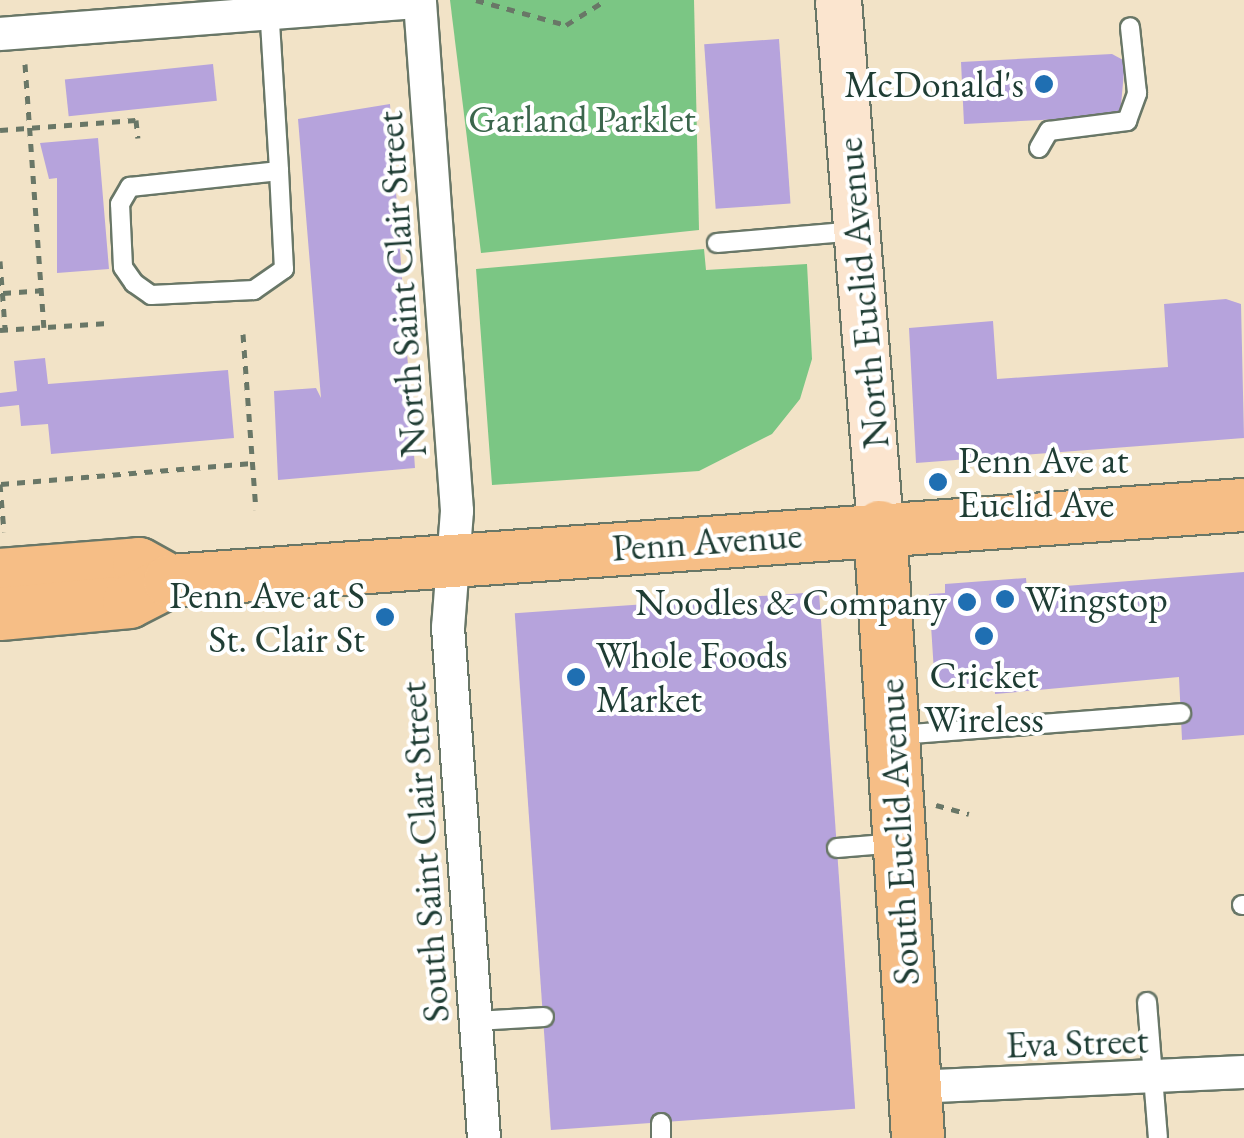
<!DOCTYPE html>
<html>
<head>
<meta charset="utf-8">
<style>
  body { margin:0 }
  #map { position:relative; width:1244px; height:1138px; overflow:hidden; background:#f2e3c7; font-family:"EB Garamond",serif }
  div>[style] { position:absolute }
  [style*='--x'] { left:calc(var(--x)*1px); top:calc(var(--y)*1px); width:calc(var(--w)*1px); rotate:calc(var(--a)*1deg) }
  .green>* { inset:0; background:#7bc684 }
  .building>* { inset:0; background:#b6a3dc; transform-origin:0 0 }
  .path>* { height:5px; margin-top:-2.5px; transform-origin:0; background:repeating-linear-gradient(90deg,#697767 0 8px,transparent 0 16px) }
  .roads { filter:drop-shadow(2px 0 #697767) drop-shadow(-2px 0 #697767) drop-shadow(0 2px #697767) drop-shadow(0 -2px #697767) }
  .lane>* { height:18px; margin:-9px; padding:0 9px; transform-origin:9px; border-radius:9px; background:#fff }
  .street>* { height:32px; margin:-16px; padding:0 16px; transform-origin:16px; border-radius:16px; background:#fff }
  .secondary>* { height:45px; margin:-22.5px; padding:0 22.5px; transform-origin:22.5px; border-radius:22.5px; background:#fbe5cf }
  .primary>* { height:52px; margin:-26px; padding:0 26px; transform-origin:26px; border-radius:26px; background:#f6be86 }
  .dots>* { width:28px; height:28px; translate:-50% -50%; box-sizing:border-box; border:5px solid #fff; border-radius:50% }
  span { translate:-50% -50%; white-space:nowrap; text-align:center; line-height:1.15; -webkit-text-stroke:8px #fff; paint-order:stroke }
  .poi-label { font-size:38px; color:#1f3d34 }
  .right { translate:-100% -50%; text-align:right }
  .left { translate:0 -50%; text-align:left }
  .park-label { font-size:38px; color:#3b664c }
  .street-label { font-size:38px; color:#1f3d34 }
</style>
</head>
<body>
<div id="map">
  <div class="green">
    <div style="clip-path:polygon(450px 0,694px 0,699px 230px,481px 253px)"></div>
    <div style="clip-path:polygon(704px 249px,706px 270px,807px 264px,812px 359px,800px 399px,772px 434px,699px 471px,492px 485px,476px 269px)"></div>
  </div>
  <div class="building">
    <div style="left:779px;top:39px;width:165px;height:75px;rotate:86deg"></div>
    <div style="clip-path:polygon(1112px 54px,1125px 61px,1120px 116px,964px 124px,961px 62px)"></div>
    <div style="left:213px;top:64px;width:37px;height:149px;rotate:84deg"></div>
    <div style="clip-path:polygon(390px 104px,415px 468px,278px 480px,274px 391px,316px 388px,321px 398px,298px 119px)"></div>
    <div style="clip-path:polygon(98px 138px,109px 269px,57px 273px,57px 178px,49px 179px,40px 143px)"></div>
    <div style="clip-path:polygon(1226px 299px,1241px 304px,1244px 438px,916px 463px,909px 328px,993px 321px,997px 379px,1168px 367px,1164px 304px)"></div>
    <div style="clip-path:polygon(45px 358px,48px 384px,228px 370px,234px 438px,51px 454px,48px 424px,21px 426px,19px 405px,0 407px,0 393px,17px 391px,14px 361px)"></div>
    <div style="clip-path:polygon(1244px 572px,1244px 735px,1182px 740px,1179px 677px,995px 694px,995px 687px,935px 688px,929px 594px,945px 593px,945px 584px,1026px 578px,1027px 589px)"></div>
    <div style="left:819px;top:592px;width:518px;height:305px;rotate:86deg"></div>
  </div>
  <div class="path">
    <div style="--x:476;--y:0;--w:93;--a:15.5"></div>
    <div style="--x:566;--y:25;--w:47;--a:-32"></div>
    <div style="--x:25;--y:64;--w:264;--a:85.9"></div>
    <div style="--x:0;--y:130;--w:136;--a:-4.2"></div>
    <div style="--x:136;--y:120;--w:18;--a:84"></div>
    <div style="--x:0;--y:261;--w:67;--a:85.7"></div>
    <div style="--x:3;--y:293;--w:39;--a:-4"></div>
    <div style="--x:0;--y:330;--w:108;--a:-3.7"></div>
    <div style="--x:243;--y:334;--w:176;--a:85.8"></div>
    <div style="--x:0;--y:484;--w:48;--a:85.2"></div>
    <div style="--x:1;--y:484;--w:252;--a:-4.8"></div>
    <div style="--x:936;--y:805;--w:34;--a:15"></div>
  </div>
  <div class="roads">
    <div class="lane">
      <div style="--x:269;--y:6;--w:165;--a:86.5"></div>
      <div style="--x:279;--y:171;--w:98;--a:87.1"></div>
      <div style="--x:284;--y:269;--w:37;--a:145"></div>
      <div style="--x:254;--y:290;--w:103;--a:177.2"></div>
      <div style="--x:151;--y:295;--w:21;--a:-145"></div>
      <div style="--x:134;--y:283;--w:19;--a:-125"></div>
      <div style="--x:123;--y:267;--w:63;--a:-92.7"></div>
      <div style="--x:120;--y:204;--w:20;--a:-60"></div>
      <div style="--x:130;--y:187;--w:150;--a:-6.1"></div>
      <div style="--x:1039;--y:148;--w:20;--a:-60"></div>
      <div style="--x:1049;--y:131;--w:79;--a:-7.3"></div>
      <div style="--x:1127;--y:121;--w:30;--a:-70"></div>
      <div style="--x:1137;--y:93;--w:66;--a:-96.1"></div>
      <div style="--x:717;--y:243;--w:140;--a:-4.9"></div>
      <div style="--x:898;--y:735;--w:284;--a:-4.4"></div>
      <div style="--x:837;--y:848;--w:60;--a:-4.8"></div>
      <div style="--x:1242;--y:905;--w:2;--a:0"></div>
      <div style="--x:1147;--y:1002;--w:136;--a:85.4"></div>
      <div style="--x:476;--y:1021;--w:68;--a:-3.4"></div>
      <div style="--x:661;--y:1123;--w:15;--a:90"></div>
    </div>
    <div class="street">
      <div style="--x:0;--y:34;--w:421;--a:-4.4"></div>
      <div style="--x:420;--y:2;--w:510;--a:85.84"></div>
      <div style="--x:457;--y:511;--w:116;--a:94.4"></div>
      <div style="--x:448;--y:627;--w:512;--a:85.97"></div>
      <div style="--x:913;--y:1087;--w:331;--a:-2.6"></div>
    </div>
    <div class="secondary">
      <div style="--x:838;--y:0;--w:529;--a:85.44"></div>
    </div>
    <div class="primary">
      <div style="--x:880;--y:527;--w:612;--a:86.44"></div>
      <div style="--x:0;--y:575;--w:139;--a:-4.5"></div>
      <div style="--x:139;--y:564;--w:35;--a:29"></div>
      <div style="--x:0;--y:614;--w:130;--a:-5.3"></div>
      <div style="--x:129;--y:602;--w:46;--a:-27.1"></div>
      <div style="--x:170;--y:581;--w:1077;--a:-4.05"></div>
    </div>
  </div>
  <div class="dots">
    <div style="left:1044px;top:84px;background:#1f6fb2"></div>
    <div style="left:938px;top:482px;background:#1f6fb2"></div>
    <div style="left:1005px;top:599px;background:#1f6fb2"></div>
    <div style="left:967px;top:602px;background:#1f6fb2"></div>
    <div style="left:385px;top:617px;background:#1f6fb2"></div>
    <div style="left:984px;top:636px;background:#1f6fb2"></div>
    <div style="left:576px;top:677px;background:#1f6fb2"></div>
  </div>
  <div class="poi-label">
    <span class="right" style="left:1024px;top:84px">McDonald's</span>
    <span class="left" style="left:958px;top:482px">Penn Ave at<br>Euclid Ave</span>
    <span class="right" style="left:365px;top:617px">Penn Ave at S<br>St. Clair St</span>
    <span class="left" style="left:1025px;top:599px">Wingstop</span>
    <span class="right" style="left:947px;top:602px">Noodles &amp; Company</span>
    <span class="left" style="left:596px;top:677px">Whole Foods<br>Market</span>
    <span style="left:984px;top:697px">Cricket<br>Wireless</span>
  </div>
  <div class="park-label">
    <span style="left:582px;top:119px">Garland Parklet</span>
  </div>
  <div class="street-label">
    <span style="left:401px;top:284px;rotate:-94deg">North Saint Clair Street</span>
    <span style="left:862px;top:293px;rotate:-95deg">North Euclid Avenue</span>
    <span style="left:707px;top:541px;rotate:-4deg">Penn Avenue</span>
    <span style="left:898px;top:832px;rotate:-93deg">South Euclid Avenue</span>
    <span style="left:424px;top:852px;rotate:-94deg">South Saint Clair Street</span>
    <span style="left:1077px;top:1042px;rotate:-2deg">Eva Street</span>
  </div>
</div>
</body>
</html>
